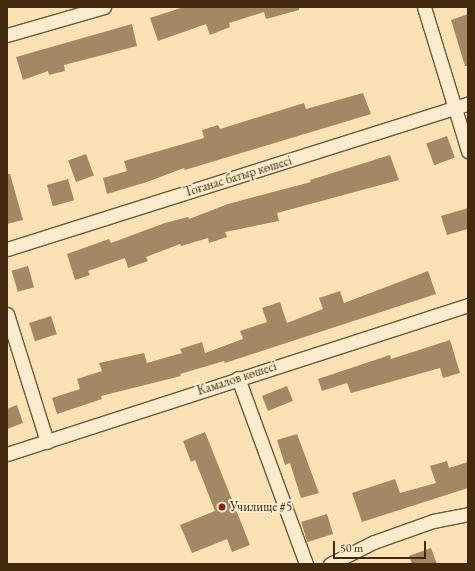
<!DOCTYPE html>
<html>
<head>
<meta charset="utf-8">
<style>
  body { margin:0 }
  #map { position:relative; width:475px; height:571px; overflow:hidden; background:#fae2b5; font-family:"EB Garamond",serif }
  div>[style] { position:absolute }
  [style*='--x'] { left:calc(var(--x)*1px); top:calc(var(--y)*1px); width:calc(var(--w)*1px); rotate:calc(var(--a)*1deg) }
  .building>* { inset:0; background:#a28964; transform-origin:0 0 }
  .roads { filter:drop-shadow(1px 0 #705637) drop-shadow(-1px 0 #705637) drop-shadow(0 1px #705637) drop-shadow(0 -1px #705637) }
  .minor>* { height:13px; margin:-6.5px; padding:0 6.5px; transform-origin:6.5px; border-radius:6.5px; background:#fceccf }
  .dots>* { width:11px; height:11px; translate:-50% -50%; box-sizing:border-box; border:2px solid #fceccf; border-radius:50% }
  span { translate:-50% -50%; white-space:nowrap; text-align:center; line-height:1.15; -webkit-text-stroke:4px #fceccf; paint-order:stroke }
  .street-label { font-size:13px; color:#42280d }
  .poi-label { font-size:13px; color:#42280d }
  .left { translate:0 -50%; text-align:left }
  .frame { position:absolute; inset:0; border:8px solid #42280d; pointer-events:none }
  .scale { position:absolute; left:333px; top:541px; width:93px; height:18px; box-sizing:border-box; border:2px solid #42280d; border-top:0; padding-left:5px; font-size:12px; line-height:14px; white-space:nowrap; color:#42280d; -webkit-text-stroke:3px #fceccf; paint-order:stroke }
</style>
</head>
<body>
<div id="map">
  <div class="building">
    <div style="clip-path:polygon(184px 7px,299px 7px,299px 10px,266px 19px,264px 12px,229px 23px,230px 27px,210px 35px,206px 24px,158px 41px,150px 18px)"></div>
    <div style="clip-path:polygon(468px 14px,468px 66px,465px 66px,451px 20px)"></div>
    <div style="clip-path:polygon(132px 24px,137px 46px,64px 65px,65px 71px,49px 75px,48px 71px,23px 80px,16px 57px)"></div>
    <div style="clip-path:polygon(363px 93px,371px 114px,185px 170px,184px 168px,147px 182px,107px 194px,103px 178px,127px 171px,124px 161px,204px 138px,202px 130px,218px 125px,220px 129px,304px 103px,306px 109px)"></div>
    <div style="left:447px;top:136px;width:23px;height:22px;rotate:70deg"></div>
    <div style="left:86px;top:154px;width:23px;height:19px;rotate:70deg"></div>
    <div style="clip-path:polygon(390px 155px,399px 180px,277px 213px,279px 221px,225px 232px,227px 237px,209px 243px,208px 238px,181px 246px,180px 244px,146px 257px,148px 261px,128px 268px,125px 258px,88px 271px,90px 275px,75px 280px,67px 254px,109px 239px,111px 243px,165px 223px,188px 217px,189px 219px,228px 204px,311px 182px,310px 180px)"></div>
    <div style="clip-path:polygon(7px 174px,10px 174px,23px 220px,7px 224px)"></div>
    <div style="left:68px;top:179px;width:22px;height:22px;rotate:74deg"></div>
    <div style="clip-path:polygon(468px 208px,468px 229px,447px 235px,441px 216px)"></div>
    <div style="left:28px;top:266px;width:22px;height:17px;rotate:74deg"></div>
    <div style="clip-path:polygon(428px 271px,436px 294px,225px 363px,224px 361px,180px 374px,181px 376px,101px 396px,102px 399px,57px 414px,52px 398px,80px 389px,77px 379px,102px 371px,99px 363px,144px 353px,147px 363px,182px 353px,180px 349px,202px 342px,205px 353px,243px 339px,240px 331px,267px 322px,262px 308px,280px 302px,287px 323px,323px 309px,319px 298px,340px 291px,344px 303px)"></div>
    <div style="left:51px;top:316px;width:19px;height:23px;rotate:72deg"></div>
    <div style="clip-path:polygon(450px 340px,460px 373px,443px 378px,440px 368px,351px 393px,347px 383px,322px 391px,318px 379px,390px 355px,391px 359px)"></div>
    <div style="left:287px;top:386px;width:16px;height:27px;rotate:68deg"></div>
    <div style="clip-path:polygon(17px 405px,23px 423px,7px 429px,7px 409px)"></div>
    <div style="clip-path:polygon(205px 432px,250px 545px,232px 552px,227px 539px,192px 553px,180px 525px,215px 511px,195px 460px,191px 462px,183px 441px)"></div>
    <div style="clip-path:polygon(297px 434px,319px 493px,301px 498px,290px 463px,285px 465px,277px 440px)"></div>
    <div style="clip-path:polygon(447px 461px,449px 468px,468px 462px,468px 488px,362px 522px,352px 493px,395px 479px,400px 493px,436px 483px,430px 466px)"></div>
    <div style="left:327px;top:514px;width:21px;height:27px;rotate:73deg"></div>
    <div style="clip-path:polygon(431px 548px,437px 564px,412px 564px,409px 556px)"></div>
  </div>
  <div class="roads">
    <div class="minor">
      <div style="--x:424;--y:7;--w:151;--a:73"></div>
      <div style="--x:7;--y:35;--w:101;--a:-16.1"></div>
      <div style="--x:7;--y:249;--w:483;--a:-17.5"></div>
      <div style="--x:7;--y:314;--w:134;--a:72.6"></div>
      <div style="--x:238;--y:378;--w:198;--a:69.9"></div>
      <div style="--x:7;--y:454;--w:484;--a:-17.9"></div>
      <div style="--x:330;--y:564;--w:49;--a:-26.6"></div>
      <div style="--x:374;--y:542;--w:63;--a:-19.6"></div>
      <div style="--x:433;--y:521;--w:36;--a:-11"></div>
    </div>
  </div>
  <div class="dots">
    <div style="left:222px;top:507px;background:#8f2418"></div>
  </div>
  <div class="street-label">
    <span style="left:238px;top:177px;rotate:-17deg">Тоғанас батыр көшесі</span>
    <span style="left:237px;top:379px;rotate:-18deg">Камалов көшесі</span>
  </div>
  <div class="poi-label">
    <span class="left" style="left:230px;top:507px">Училище #5</span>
  </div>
  <div class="frame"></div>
  <div class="scale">50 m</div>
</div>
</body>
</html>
